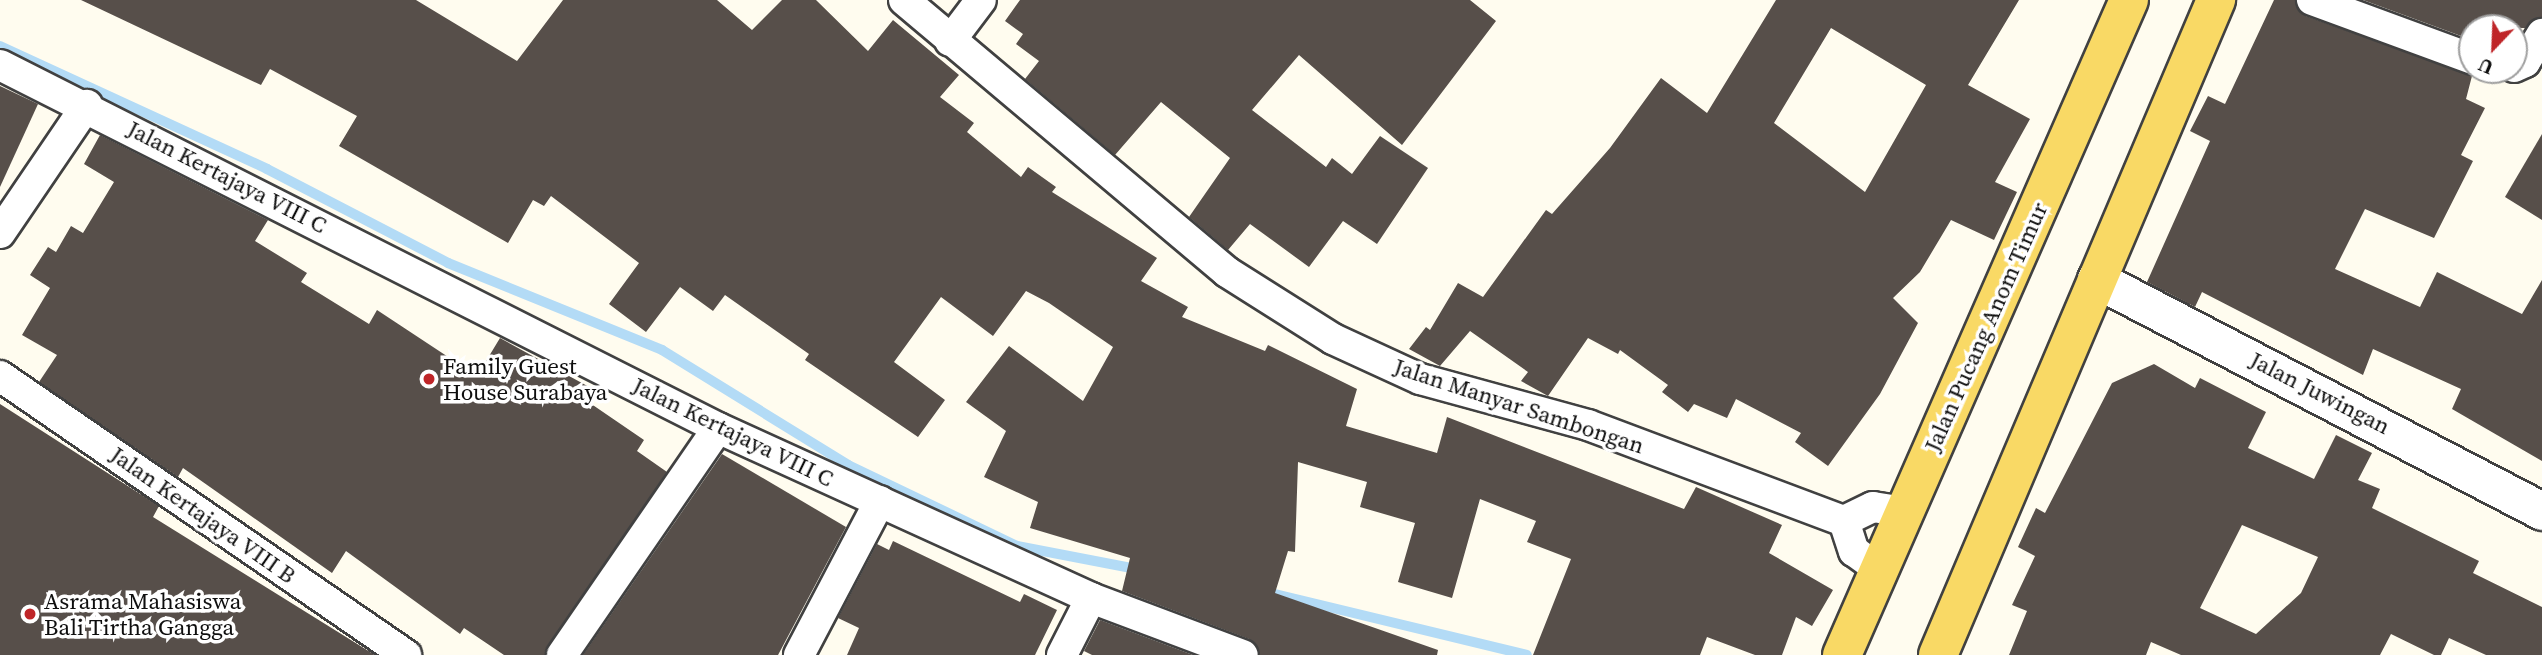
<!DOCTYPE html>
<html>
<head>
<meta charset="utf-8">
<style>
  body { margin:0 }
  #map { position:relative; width:2542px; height:655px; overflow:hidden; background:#fffcef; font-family:"Source Serif 4",serif }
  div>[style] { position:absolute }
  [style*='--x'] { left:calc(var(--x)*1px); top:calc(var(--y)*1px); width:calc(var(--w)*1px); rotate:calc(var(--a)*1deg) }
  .stream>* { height:10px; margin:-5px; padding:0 5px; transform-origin:5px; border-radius:5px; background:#b3dbf6 }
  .building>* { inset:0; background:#574f4a }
  .roads { filter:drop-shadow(2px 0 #414141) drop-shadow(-2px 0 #414141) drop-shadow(0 2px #414141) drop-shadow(0 -2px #414141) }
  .minor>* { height:30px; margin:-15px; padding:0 15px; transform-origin:15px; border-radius:15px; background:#fff }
  .tertiary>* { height:37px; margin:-18.5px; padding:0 18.5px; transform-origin:18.5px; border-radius:18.5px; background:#fff }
  .primary>* { height:38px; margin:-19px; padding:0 19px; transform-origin:19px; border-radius:19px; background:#f9d965 }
  .dots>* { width:19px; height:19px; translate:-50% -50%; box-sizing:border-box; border:4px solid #fff; border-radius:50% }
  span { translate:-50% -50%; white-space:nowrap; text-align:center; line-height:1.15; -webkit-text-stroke:7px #fff; paint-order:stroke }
  .street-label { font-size:23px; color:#0e0e0e }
  .poi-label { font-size:23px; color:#0e0e0e }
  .left { translate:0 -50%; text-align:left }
  .north { position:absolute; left:2458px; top:14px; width:70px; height:70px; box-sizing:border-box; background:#fff; border:2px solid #9f9f9f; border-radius:50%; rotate:203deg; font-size:19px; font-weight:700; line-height:28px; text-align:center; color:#0e0e0e }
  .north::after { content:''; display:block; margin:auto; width:24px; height:32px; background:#bf2528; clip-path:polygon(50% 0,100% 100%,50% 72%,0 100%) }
</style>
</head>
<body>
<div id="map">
  <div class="stream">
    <div style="--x:0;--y:46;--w:294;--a:24.7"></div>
    <div style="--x:267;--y:169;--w:204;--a:27.4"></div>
    <div style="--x:448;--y:263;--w:231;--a:22.1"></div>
    <div style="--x:662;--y:350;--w:219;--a:31.7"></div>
    <div style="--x:848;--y:465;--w:187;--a:25.6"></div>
    <div style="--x:1017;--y:546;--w:127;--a:10.9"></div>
    <div style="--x:1275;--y:594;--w:259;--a:13.6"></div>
  </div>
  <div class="building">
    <div style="clip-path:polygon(81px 0,416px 0,517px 61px,563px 0,717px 0,752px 30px,782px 0,816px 0,868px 51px,893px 20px,959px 75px,940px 97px,974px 123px,967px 132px,1021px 177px,1028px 167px,1056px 187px,1052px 192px,1157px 258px,1141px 281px,1188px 307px,1182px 317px,1265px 351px,1268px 345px,1357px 389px,1346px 426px,1437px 453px,1447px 417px,1684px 509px,1696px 487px,1782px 525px,1769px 553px,1833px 590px,1812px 626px,1796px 617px,1782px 655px,1755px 655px,1707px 637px,1700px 655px,1533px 655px,1571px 559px,1527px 542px,1536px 521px,1480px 499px,1452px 598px,1398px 582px,1415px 523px,1360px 507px,1367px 482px,1298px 462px,1295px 552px,1288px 551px,1275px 593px,1438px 650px,1437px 655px,1260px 655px,1249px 639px,1122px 591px,1130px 558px,1030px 528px,1038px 502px,984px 477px,1006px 431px,966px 402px,1009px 346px,1083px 401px,1113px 347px,1049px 303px,1026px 291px,993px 336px,941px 297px,894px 362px,945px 400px,918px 437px,805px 360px,809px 354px,725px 295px,713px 311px,680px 287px,646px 332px,609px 304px,639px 263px,551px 196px,544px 206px,533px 200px,508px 243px,339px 146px,357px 116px,270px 69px,261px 85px)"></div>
    <div style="clip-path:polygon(1020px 0,1470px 0,1496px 21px,1402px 145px,1299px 55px,1252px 110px,1326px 167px,1332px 158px,1352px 174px,1380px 136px,1428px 168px,1377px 244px,1343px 221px,1309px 267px,1250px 224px,1228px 250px,1189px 217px,1230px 158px,1161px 102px,1115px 155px,1025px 79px,1039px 61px,1016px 44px,1023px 34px,1005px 21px)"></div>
    <div style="clip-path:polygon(evenodd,1776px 0,2019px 0,1968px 85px,2030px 119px,1995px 182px,2017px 192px,1994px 240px,1951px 220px,1920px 272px,1893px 298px,1918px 323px,1880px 394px,1828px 466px,1795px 442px,1801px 433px,1736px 399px,1727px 418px,1694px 404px,1688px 412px,1662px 392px,1668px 385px,1620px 350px,1618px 354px,1588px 338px,1548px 396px,1521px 381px,1528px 372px,1470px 331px,1440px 366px,1409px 349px,1426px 327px,1430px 330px,1458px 283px,1483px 297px,1546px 210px,1552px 214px,1610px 148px,1661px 78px,1707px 113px,1776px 0,1831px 28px,1926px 85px,1865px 192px,1774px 123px,1831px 28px)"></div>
    <div style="clip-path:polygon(2274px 0,2295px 0,2306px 16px,2472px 76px,2466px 99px,2485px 108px,2461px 155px,2473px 161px,2434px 238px,2365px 209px,2335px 269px,2420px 307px,2437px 272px,2522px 314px,2542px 280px,2542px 461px,2452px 409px,2461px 389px,2373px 349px,2363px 375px,2202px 292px,2195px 307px,2147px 282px,2210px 141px,2190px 131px,2208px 96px,2225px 104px)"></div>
    <div style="clip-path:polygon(2363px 0,2542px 0,2542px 17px,2525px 28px,2472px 28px,2472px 40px)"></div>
    <div style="clip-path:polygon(0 86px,38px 104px,0 187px)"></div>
    <div style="clip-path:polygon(2542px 134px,2542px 220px,2505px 197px)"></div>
    <div style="clip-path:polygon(100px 135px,268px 220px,255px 241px,307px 273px,301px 282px,369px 324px,377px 310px,477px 376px,500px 338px,591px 388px,584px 399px,644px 440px,637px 451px,667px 472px,545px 655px,504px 655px,464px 628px,460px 634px,346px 551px,332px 573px,183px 468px,178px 477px,39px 382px,57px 355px,22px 335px,50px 288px,30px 275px,48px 247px,56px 252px,71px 226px,83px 233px,114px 182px,84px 164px)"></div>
    <div style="clip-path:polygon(evenodd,2154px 364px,2195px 388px,2200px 378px,2266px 412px,2248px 448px,2314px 479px,2336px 435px,2372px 453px,2358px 480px,2380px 489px,2372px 508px,2479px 561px,2473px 573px,2542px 607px,2542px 655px,2486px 655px,2449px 638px,2441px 655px,2434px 655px,2391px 634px,2380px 655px,2181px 655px,2151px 642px,2146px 655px,2009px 655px,2027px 611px,2012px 605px,2035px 556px,2018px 547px,2036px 508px,2045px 513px,2112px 383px,2154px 364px,2242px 525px,2318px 557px,2301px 593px,2256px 634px,2200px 608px,2242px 525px)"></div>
    <div style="clip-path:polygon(0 404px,159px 506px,153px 517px,375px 655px,0 655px)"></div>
    <div style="clip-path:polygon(722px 454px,846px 527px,778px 655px,583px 655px)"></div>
    <div style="clip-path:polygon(893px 541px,1020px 602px,1024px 594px,1057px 610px,1035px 655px,847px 655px,859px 628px,838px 618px,877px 544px,889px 550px)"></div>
    <div style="clip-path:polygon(1100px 620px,1193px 655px,1092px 655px,1084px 651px)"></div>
  </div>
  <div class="roads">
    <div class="minor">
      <div style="--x:904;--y:0;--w:422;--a:40.1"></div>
      <div style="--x:1227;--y:272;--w:125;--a:32.3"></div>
      <div style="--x:1333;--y:339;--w:96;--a:24.7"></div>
      <div style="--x:1420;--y:379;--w:174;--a:15.3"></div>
      <div style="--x:1588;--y:425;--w:273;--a:20.6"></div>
      <div style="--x:1844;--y:521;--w:32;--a:-26"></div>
      <div style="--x:1873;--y:507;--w:32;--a:9"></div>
      <div style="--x:2312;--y:0;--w:171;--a:20.2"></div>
      <div style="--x:950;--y:41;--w:51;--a:-52.9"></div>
      <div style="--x:0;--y:65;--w:805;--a:26.82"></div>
      <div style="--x:718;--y:428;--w:410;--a:24.5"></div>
      <div style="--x:1091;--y:598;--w:162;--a:20.6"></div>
      <div style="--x:2514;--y:67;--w:12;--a:-24"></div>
      <div style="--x:2525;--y:62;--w:33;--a:-59"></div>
      <div style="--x:0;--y:233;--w:155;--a:-55.8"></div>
      <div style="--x:0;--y:376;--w:493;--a:34.5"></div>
      <div style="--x:1844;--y:521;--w:32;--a:72"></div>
      <div style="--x:1854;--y:551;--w:32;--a:36"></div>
      <div style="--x:562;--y:655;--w:275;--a:-55.5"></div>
      <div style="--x:799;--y:655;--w:174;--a:-62.3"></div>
      <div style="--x:1062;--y:655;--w:64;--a:-63"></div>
    </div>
    <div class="tertiary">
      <div style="--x:2096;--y:279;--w:503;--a:27.48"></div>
    </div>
    <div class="primary">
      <div style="--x:1842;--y:655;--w:715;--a:-66.34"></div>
      <div style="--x:1938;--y:655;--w:712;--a:-67"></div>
    </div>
  </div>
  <div class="dots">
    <div style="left:429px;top:379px;background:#bf2528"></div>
    <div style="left:30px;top:614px;background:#bf2528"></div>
  </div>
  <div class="street-label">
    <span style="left:227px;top:177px;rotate:27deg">Jalan Kertajaya VIII C</span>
    <span style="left:1986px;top:327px;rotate:-66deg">Jalan Pucang Anom Timur</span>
    <span style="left:2320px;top:393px;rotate:27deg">Jalan Juwingan</span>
    <span style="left:1519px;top:406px;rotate:18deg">Jalan Manyar Sambongan</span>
    <span style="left:733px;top:432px;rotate:26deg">Jalan Kertajaya VIII C</span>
    <span style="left:203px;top:515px;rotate:35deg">Jalan Kertajaya VIII B</span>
  </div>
  <div class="poi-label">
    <span class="left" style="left:443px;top:379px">Family Guest<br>House Surabaya</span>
    <span class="left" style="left:44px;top:614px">Asrama Mahasiswa<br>Bali Tirtha Gangga</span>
  </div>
  <div class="north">U</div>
</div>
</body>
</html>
